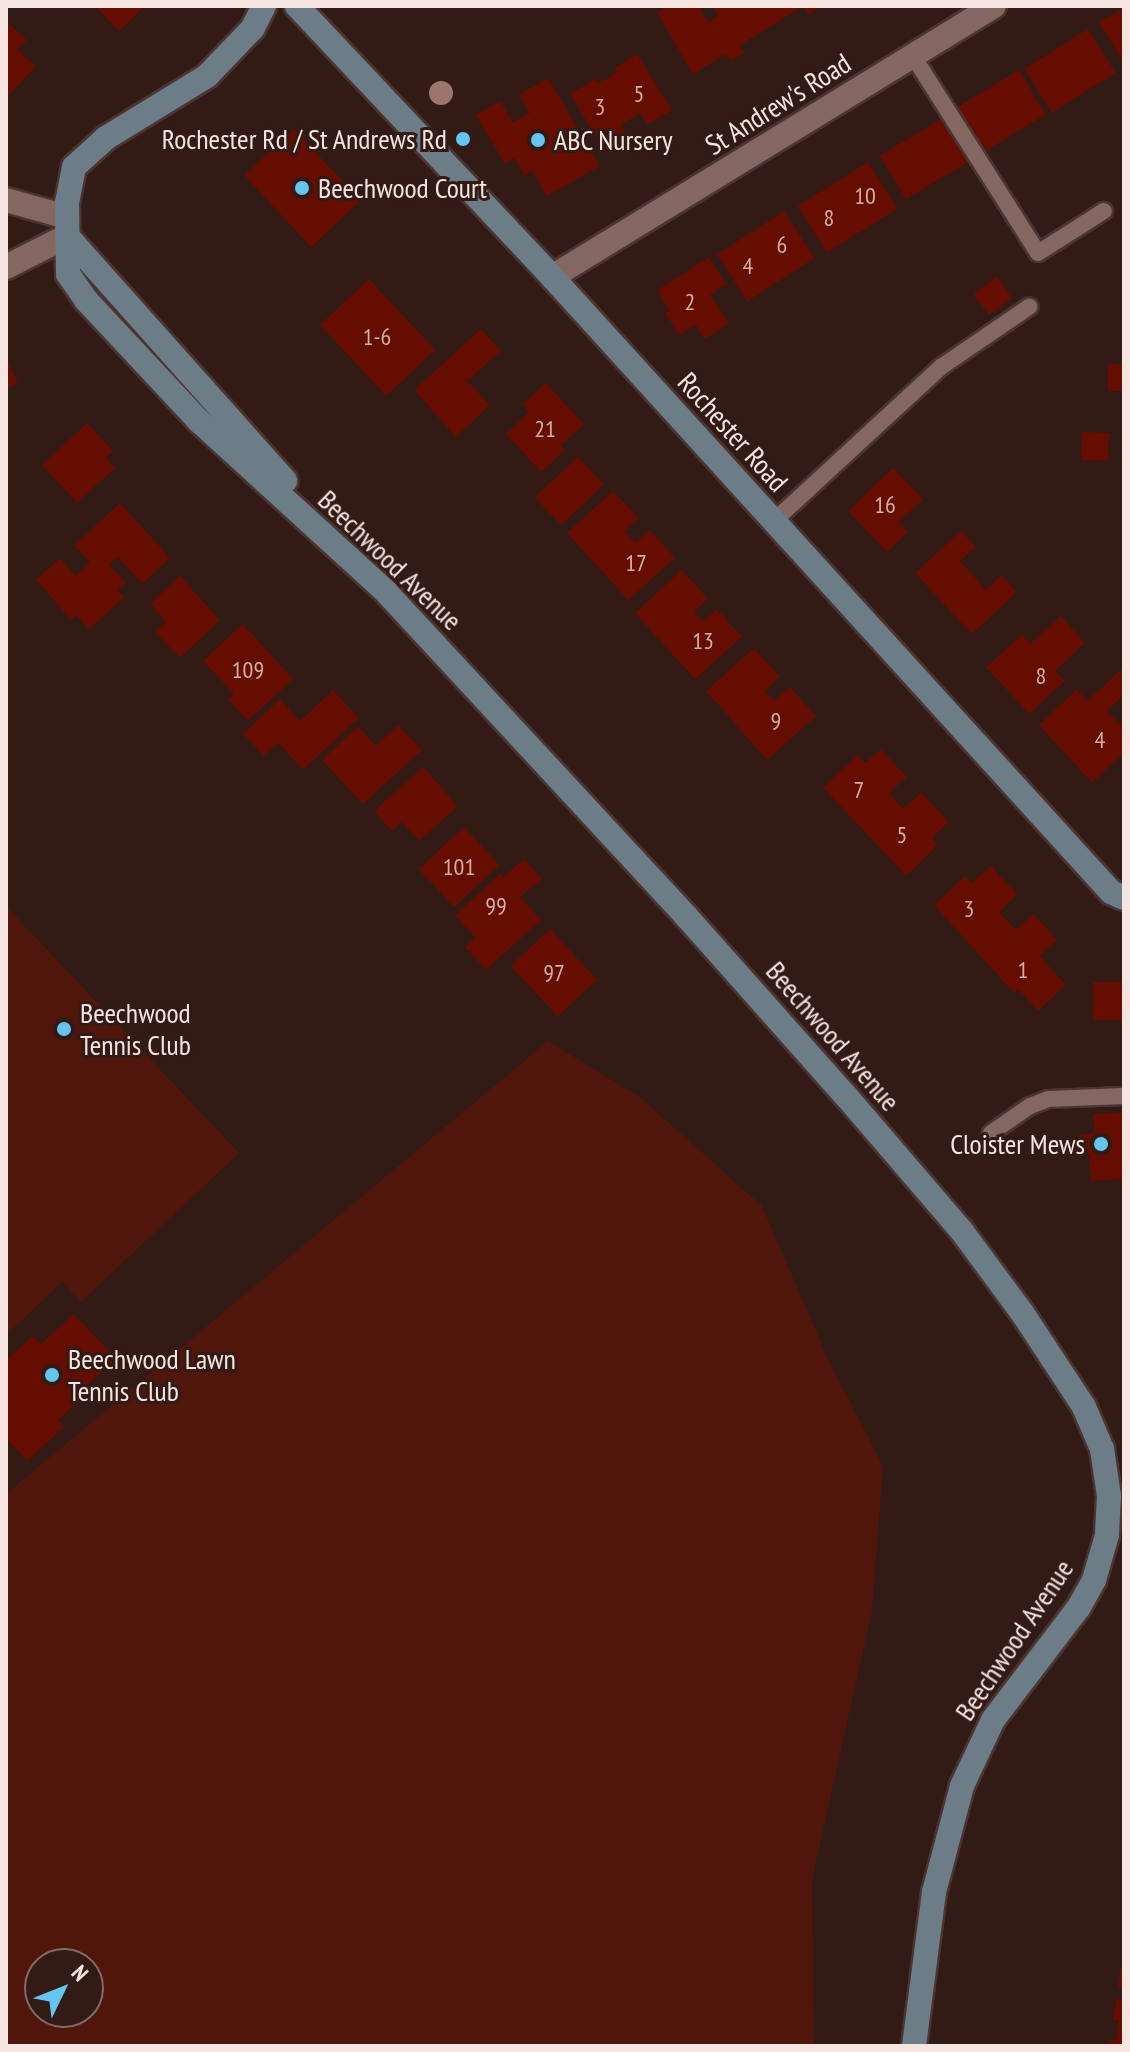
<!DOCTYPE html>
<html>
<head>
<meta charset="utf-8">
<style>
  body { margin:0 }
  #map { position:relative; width:1130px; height:2052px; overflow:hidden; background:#321a15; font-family:"PT Sans Narrow",sans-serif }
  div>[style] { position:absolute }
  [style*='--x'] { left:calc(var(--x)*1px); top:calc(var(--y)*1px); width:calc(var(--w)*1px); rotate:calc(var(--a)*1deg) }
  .green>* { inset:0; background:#50160c }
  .building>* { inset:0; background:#660d01; transform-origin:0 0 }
  .roads { filter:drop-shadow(2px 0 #4a3533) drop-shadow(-2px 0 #4a3533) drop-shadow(0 2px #4a3533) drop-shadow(0 -2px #4a3533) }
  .lane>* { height:16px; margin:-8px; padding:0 8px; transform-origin:8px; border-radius:8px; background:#856761 }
  .street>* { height:24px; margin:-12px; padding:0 12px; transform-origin:12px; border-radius:12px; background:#856761 }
  .secondary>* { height:24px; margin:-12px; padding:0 12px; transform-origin:12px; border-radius:12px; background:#6c7d87 }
  .trees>* { width:24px; height:24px; margin:-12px; border-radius:50%; background:#9c756d }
  .dots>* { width:22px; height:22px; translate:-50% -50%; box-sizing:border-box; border:4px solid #321a15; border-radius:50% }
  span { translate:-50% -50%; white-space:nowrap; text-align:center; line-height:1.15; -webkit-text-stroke:6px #321a15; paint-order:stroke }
  .number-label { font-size:24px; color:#d2aea8 }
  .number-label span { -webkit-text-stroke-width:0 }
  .street-label { font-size:28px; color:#f6e4e0 }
  .poi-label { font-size:28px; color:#f6e4e0 }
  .right { translate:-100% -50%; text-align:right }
  .left { translate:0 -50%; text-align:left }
  .frame { position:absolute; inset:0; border:8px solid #f6e4e0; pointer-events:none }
  .north { position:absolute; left:24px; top:1948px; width:80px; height:80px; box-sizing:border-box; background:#321a15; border:2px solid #806b66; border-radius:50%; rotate:47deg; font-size:22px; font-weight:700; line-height:32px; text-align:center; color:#f6e4e0 }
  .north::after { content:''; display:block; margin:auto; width:28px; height:36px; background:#64c5ee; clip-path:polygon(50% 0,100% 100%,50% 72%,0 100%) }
</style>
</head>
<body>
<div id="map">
  <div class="green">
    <div style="clip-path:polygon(6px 906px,239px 1153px,81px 1302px,62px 1282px,6px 1335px)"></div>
    <div style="clip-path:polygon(evenodd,548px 1041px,641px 1098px,762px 1206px,828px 1359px,883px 1466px,872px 1611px,812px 1880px,814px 2046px,6px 2046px,6px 1494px,548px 1041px,88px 1964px,88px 2012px,40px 2012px,40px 1964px,88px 1964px)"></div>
  </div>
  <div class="building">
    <div style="clip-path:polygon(95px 6px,145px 6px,119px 31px)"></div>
    <div style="clip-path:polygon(669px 6px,698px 6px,708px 22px,718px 16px,713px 6px,822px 6px,809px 14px,804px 6px,740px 45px,744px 53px,730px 61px,726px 54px,693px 74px,657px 13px)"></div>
    <div style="clip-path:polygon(1124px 8px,1124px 63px,1099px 22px)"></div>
    <div style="clip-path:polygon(6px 21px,27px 40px,17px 50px,36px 66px,6px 98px)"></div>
    <div style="left:1088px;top:29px;width:52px;height:75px;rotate:58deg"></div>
    <div style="clip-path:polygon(637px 54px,672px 110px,647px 125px,640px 113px,621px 125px,628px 136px,605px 151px,570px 94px,595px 79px,597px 83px,606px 79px,617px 72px,614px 68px)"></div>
    <div style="left:1019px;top:70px;width:52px;height:77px;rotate:59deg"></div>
    <div style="clip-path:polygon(548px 78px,600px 166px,547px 196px,532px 171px,524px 176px,514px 158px,505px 164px,476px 115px,500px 101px,513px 122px,530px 113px,519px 95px)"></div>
    <div style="left:944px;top:117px;width:51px;height:75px;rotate:59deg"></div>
    <div style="left:294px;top:129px;width:98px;height:68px;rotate:47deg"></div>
    <div style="left:868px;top:162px;width:55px;height:83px;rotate:58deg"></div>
    <div style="left:784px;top:211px;width:56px;height:80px;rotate:57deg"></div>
    <div style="clip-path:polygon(709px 257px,726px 284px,710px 295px,729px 323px,705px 339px,696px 325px,679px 335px,665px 313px,669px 310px,657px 290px)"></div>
    <div style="left:997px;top:277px;width:26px;height:29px;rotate:54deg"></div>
    <div style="left:369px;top:279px;width:97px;height:67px;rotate:47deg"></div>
    <div style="clip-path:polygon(481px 329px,501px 351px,467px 381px,490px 405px,456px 437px,414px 390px)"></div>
    <div style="clip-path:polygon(6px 357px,18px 383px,6px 389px)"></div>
    <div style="left:1124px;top:364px;width:27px;height:16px;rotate:90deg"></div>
    <div style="clip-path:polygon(546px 383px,584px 424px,561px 445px,565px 450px,541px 472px,506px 434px,529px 412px,523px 404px)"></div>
    <div style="clip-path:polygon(87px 423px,113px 451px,106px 458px,115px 468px,77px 503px,42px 465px)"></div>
    <div style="left:1082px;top:432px;width:27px;height:28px;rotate:2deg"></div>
    <div style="left:578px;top:457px;width:38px;height:59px;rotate:47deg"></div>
    <div style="clip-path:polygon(893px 468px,923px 499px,899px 522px,908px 532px,887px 552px,848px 511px)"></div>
    <div style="clip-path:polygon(613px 491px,639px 518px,625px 531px,635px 543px,650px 530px,675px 558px,628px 600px,567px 533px)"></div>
    <div style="clip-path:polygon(120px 503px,170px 558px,142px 584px,118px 557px,109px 565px,126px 582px,117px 590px,125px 597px,89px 629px,76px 615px,71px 620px,36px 580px,60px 558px,76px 576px,90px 562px,74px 545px)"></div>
    <div style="clip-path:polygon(961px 531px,976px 547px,960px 561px,986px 590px,1002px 575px,1017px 592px,972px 634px,915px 573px)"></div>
    <div style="clip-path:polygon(682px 570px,708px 599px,694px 611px,703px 621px,717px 609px,742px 637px,695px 679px,635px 613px)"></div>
    <div style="clip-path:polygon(180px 576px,220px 620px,180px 658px,155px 632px,166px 622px,150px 604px)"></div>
    <div style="clip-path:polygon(1061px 616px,1085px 643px,1055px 671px,1065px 681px,1029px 714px,986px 667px,1022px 635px,1030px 644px)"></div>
    <div style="clip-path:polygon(243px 624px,293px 679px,248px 721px,228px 699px,234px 694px,203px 661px)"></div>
    <div style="clip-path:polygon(754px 648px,780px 677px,765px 691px,774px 701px,790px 687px,816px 716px,767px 760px,706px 691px)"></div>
    <div style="clip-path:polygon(1124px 667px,1124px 695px,1107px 711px,1124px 728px,1124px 753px,1092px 783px,1039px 725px,1077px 689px,1087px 701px)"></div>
    <div style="clip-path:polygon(333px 690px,359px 718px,303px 770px,278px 743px,264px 756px,243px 734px,280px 699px,300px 721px)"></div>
    <div style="clip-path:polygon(398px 725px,422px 750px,363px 804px,322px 760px,358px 726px,376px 746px)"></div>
    <div style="clip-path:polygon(881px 749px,907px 777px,889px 793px,903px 809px,921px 793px,949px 822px,932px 838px,938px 845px,906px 876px,823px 787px,858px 755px,865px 763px)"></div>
    <div style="clip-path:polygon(423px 767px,458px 806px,419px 841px,402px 822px,392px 831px,374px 811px)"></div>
    <div style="left:464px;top:827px;width:52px;height:62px;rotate:47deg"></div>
    <div style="clip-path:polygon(524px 859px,542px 879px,520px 897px,541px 920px,486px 970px,465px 947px,475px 937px,455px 915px,500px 874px,503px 877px)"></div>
    <div style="clip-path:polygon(991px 866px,1017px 894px,999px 912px,1016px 930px,1034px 914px,1057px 940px,1040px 956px,1066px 985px,1038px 1011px,1018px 989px,1014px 993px,934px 905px,965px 876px,972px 883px)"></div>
    <div style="left:550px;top:929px;width:69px;height:54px;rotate:47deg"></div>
    <div style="left:1124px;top:982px;width:38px;height:31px;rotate:90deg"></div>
    <div style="clip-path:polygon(1124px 1112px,1124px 1179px,1091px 1181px,1089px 1154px,1079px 1154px,1078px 1135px,1095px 1133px,1093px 1114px)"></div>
    <div style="clip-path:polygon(74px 1314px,116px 1359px,82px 1390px,86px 1394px,58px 1420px,64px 1427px,27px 1461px,6px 1438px,6px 1360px,33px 1336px,41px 1344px)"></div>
    <div style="clip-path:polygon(1121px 1968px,1124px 1968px,1124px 1989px,1118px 1988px)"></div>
    <div style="clip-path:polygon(1117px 1999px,1124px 2000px,1124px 2046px,1108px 2046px,1109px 2040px,1116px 2041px,1119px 2021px,1113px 2020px)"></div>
  </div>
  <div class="roads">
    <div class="lane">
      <div style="--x:913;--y:56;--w:233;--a:57.6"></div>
      <div style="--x:1038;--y:253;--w:78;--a:-32.5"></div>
      <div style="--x:774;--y:521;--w:227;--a:-42.7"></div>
      <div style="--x:941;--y:367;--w:107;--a:-34.3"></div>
      <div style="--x:991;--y:1133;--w:47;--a:-34.7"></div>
      <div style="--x:1030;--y:1106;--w:19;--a:-21"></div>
      <div style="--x:1048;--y:1099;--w:76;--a:-2.3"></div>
    </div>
    <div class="street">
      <div style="--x:6;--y:200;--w:63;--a:15.6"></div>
      <div style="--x:6;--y:267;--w:68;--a:-26.9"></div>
      <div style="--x:552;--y:277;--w:518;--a:-31.51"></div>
    </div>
    <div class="secondary">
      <div style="--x:264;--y:6;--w:25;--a:117"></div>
      <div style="--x:253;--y:28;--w:66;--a:133.8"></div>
      <div style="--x:207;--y:76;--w:119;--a:148.5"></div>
      <div style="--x:106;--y:138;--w:43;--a:137.8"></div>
      <div style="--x:74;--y:167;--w:36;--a:101"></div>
      <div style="--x:67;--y:202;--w:72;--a:89.2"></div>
      <div style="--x:68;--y:274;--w:32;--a:55"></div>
      <div style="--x:86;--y:300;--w:166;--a:47"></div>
      <div style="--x:199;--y:421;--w:253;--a:42.4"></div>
      <div style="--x:386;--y:592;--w:442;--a:47.2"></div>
      <div style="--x:686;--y:916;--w:241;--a:48.4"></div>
      <div style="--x:846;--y:1096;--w:177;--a:49.4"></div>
      <div style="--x:961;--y:1230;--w:104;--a:53.6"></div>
      <div style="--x:1023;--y:1314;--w:111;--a:56.7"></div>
      <div style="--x:1084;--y:1407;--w:46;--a:66.8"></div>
      <div style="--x:1102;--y:1449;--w:48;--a:81.5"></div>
      <div style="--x:1109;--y:1496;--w:39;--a:93"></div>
      <div style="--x:1107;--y:1535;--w:47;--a:106.1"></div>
      <div style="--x:1094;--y:1580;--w:31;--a:119"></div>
      <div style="--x:1079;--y:1607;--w:142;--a:127.3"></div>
      <div style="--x:993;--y:1720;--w:73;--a:115.2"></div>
      <div style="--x:962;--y:1786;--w:110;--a:104.8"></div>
      <div style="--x:934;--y:1892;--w:155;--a:97.4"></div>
      <div style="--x:297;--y:6;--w:372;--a:46.7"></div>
      <div style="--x:552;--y:277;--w:831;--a:47.73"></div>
      <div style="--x:1111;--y:892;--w:14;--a:25"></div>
      <div style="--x:67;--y:236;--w:328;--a:48.3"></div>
    </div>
  </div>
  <div class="trees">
    <div style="left:441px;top:93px"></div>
  </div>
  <div class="dots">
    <div style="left:463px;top:139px;background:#64c5ee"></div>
    <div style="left:538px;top:140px;background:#64c5ee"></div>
    <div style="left:302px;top:188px;background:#64c5ee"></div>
    <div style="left:64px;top:1029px;background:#64c5ee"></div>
    <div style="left:1101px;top:1144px;background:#64c5ee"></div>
    <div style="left:52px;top:1375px;background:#64c5ee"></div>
  </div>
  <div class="number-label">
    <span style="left:639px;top:94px">5</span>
    <span style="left:600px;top:107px">3</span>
    <span style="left:865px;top:196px">10</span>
    <span style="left:829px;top:218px">8</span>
    <span style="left:782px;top:245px">6</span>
    <span style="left:748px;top:266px">4</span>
    <span style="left:690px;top:302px">2</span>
    <span style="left:377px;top:337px">1-6</span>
    <span style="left:545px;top:429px">21</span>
    <span style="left:885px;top:505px">16</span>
    <span style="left:636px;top:563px">17</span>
    <span style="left:703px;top:641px">13</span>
    <span style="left:248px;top:670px">109</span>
    <span style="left:1041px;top:676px">8</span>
    <span style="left:776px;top:721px">9</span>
    <span style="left:1100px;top:740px">4</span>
    <span style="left:859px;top:790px">7</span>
    <span style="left:902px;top:835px">5</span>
    <span style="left:459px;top:867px">101</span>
    <span style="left:496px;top:906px">99</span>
    <span style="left:969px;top:909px">3</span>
    <span style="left:1023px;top:970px">1</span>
    <span style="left:554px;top:973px">97</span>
  </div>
  <div class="street-label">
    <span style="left:778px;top:104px;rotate:-32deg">St Andrew's Road</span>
    <span style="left:733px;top:432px;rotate:48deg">Rochester Road</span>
    <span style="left:390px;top:560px;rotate:44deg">Beechwood Avenue</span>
    <span style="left:833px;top:1036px;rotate:49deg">Beechwood Avenue</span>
    <span style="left:1014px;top:1640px;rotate:-56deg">Beechwood Avenue</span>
  </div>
  <div class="poi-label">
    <span class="right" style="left:447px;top:139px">Rochester Rd / St Andrews Rd</span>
    <span class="left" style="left:554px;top:140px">ABC Nursery</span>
    <span class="left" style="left:318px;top:188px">Beechwood Court</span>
    <span class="left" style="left:80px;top:1029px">Beechwood<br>Tennis Club</span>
    <span class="right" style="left:1085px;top:1144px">Cloister Mews</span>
    <span class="left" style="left:68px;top:1375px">Beechwood Lawn<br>Tennis Club</span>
  </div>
  <div class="frame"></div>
  <div class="north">N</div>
</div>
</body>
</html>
